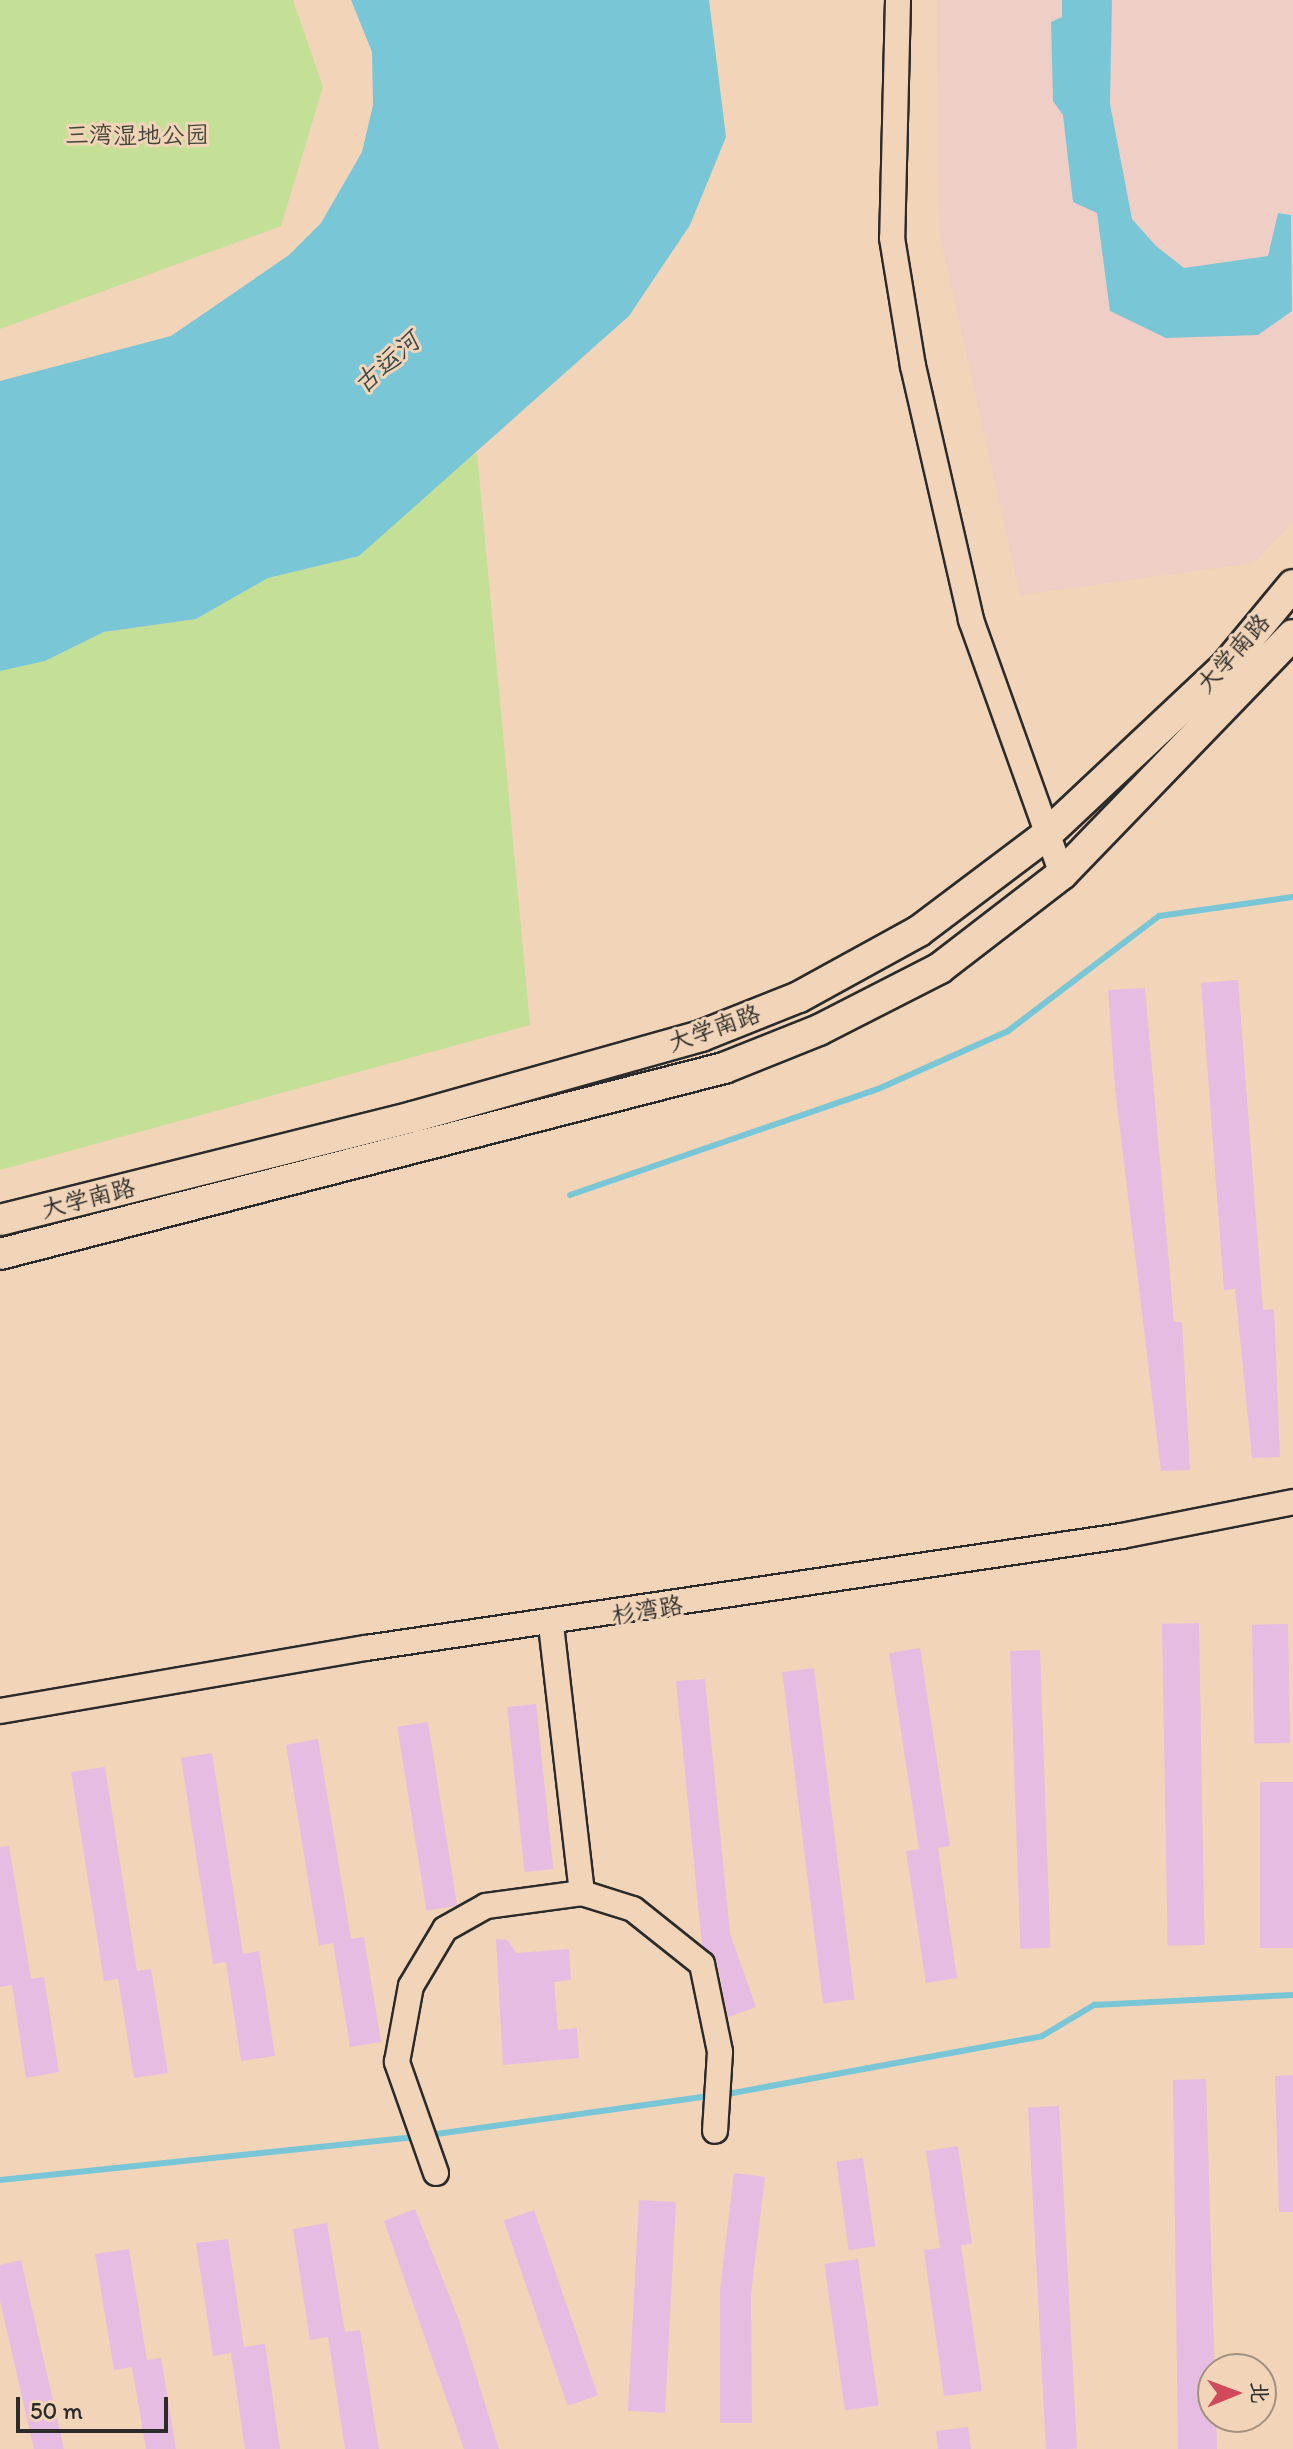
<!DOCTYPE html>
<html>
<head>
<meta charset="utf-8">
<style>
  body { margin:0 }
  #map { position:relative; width:1293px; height:2449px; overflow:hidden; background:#f2d5b8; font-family:Itim,"LXGW WenKai TC",sans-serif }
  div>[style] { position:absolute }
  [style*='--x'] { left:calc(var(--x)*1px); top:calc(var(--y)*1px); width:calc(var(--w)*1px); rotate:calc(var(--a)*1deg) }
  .built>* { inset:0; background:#eecec5 }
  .green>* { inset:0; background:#c4df96 }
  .water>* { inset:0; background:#79c6d7 }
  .stream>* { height:6px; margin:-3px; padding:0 3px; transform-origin:3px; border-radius:3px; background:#79c6d7 }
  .building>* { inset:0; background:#e6bce2; transform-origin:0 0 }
  .roads { filter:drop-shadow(2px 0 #2b2b2b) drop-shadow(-2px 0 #2b2b2b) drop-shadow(0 2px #2b2b2b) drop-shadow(0 -2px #2b2b2b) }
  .minor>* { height:24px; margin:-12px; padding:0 12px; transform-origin:12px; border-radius:12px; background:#f2d5b8 }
  .major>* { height:30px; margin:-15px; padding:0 15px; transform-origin:15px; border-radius:15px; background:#f2d5b8 }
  span { translate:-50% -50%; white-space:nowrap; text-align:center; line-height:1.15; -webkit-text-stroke:6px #f2d5b8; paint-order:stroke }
  .park-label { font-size:24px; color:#42463b }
  .street-label { font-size:24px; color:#2b2b2b }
  .water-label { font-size:26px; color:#3b4a4d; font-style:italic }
  .north { position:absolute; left:1197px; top:2353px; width:80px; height:80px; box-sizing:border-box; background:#f2d5b8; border:2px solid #a29180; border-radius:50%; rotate:89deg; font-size:22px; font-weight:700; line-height:32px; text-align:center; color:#2b2b2b }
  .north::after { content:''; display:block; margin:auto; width:28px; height:36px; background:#d1495b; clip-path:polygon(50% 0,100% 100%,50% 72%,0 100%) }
  .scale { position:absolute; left:16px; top:2397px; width:152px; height:36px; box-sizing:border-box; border:4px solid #2b2b2b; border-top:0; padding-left:10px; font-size:24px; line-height:28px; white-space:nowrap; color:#2b2b2b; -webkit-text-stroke:6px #f2d5b8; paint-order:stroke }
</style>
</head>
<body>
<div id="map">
  <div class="built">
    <div style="clip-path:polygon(937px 0,1293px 0,1293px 522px,1254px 563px,1020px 595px,939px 231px)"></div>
  </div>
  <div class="green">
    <div style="clip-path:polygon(0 0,293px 0,323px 87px,281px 226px,0 329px)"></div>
    <div style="clip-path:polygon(477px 453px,530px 1025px,0 1170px,0 671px,45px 661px,104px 632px,196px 619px,268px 578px,359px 556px,447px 470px)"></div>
  </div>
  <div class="water">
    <div style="clip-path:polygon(351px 0,709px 0,726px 137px,690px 225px,629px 316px,359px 556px,268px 578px,196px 619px,104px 632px,45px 661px,0 671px,0 381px,171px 336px,289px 255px,321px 223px,362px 152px,373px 105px,372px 52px)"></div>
    <div style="clip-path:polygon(1062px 0,1112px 0,1110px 104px,1132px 219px,1156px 246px,1184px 268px,1268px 256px,1278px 213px,1291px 215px,1292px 311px,1258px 335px,1166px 338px,1110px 311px,1097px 213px,1073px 202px,1063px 115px,1053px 101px,1051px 22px,1062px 17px)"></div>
  </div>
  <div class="stream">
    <div style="--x:570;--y:1195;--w:326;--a:-19"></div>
    <div style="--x:878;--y:1089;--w:142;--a:-24"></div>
    <div style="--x:1008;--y:1031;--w:190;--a:-37.3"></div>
    <div style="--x:1159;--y:916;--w:135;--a:-8.1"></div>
    <div style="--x:722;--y:2095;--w:325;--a:-10.4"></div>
    <div style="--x:1042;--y:2036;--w:61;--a:-30.8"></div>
    <div style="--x:1094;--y:2005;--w:199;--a:-2.9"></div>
    <div style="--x:429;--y:2135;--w:285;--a:-7.9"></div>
    <div style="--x:0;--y:2180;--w:420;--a:-5.9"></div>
  </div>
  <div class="building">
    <div style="clip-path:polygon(1238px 980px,1263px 1310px,1274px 1309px,1280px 1457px,1252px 1458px,1235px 1289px,1224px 1290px,1201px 983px)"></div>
    <div style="clip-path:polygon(1145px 988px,1174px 1322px,1182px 1322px,1190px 1470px,1161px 1471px,1115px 1088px,1108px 990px)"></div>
    <div style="left:1199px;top:1623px;width:322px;height:37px;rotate:89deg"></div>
    <div style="left:1288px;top:1624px;width:119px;height:36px;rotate:89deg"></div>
    <div style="clip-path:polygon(920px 1648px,950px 1846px,938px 1848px,957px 1978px,926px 1983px,906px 1851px,919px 1849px,889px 1653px)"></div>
    <div style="left:1040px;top:1650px;width:298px;height:30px;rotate:88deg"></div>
    <div style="left:814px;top:1668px;width:334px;height:32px;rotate:83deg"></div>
    <div style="clip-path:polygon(705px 1679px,730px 1934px,756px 2007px,728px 2017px,717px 1961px,702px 1945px,676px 1681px)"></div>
    <div style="left:536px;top:1704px;width:166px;height:29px;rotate:84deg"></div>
    <div style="left:428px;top:1722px;width:186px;height:31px;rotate:81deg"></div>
    <div style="clip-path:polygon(318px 1739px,351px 1939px,364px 1937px,381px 2042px,350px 2047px,333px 1943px,319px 1946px,286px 1745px)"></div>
    <div style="clip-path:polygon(212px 1753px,243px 1954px,259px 1951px,275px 2056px,241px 2061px,226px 1962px,213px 1964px,181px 1758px)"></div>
    <div style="clip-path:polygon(105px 1767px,137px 1971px,151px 1969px,168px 2073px,134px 2078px,118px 1979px,104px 1981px,71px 1772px)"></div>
    <div style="left:1260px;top:1782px;width:33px;height:166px"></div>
    <div style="clip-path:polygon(9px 1846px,31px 1979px,44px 1977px,59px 2072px,26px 2078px,12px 1985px,0 1987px,0 1847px)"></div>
    <div style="clip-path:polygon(496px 1939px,508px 1940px,516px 1953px,569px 1949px,571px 1980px,554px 1982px,558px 2030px,577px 2028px,579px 2058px,503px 2065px)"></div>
    <div style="clip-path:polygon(1293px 2075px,1293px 2212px,1279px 2212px,1275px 2076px)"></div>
    <div style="clip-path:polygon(1206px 2079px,1217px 2449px,1178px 2449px,1173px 2080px)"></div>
    <div style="left:1059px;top:2106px;width:343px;height:31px;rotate:87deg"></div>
    <div style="clip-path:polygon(958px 2146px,972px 2244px,961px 2245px,982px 2391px,944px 2396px,924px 2250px,940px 2248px,926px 2151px)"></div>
    <div style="left:863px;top:2158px;width:89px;height:27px;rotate:82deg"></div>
    <div style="clip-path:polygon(734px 2173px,765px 2177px,751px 2294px,752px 2423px,720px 2423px,720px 2290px)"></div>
    <div style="left:639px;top:2200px;width:37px;height:211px;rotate:3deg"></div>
    <div style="clip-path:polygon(415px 2209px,459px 2320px,499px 2449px,464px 2449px,384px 2221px)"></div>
    <div style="left:534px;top:2210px;width:196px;height:32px;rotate:71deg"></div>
    <div style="clip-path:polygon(327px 2223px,345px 2332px,360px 2330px,379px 2449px,345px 2449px,328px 2337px,310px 2340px,293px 2229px)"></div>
    <div style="clip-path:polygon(228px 2239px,244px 2347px,265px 2344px,280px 2449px,245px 2449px,231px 2353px,213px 2356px,196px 2243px)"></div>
    <div style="clip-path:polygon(129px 2249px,147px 2360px,161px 2358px,176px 2449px,146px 2449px,132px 2367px,114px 2370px,95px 2254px)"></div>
    <div style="left:858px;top:2259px;width:148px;height:34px;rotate:82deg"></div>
    <div style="clip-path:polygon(21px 2260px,64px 2449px,34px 2449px,0 2301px,0 2265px)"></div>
    <div style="clip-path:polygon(968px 2427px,971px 2449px,938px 2449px,936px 2431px)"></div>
  </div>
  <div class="roads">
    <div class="minor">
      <div style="--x:898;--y:0;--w:238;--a:91.4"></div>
      <div style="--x:892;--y:238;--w:130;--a:80.7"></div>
      <div style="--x:913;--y:366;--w:261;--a:77.1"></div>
      <div style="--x:971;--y:620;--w:270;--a:70.3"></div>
      <div style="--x:551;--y:1625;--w:270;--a:83.4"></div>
      <div style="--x:582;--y:1893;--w:53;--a:17.4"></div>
      <div style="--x:633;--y:1909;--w:88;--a:38.6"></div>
      <div style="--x:702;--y:1964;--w:90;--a:78.4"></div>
      <div style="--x:720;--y:2052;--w:79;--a:93.6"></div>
      <div style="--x:0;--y:1711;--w:371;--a:-9.8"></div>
      <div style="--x:366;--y:1648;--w:764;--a:-8.43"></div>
      <div style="--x:1122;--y:1536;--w:174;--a:-11.2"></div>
      <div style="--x:436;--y:2173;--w:118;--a:-109.4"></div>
      <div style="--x:397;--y:2062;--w:77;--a:-79.6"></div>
      <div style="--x:411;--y:1986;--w:66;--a:-59.2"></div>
      <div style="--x:445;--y:1929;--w:47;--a:-29.3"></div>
      <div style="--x:486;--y:1906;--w:97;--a:-7.7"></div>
    </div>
    <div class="major">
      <div style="--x:0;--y:1220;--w:426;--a:-14"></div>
      <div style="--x:413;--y:1117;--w:299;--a:-15.7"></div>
      <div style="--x:701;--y:1036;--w:105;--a:-21.7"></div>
      <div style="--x:799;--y:997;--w:137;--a:-28.8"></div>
      <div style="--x:919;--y:931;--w:158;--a:-37"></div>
      <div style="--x:1045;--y:836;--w:248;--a:-43.2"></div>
      <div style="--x:1226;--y:666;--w:105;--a:-50.4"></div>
      <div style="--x:0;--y:1254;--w:748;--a:-14.41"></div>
      <div style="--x:724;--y:1068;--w:102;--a:-21.8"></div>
      <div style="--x:819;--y:1030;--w:136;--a:-27.1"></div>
      <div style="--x:940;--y:968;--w:154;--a:-37.6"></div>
      <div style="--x:1062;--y:874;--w:332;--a:-46"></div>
    </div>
  </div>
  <div class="park-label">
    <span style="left:137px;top:135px">三湾湿地公园</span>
  </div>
  <div class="street-label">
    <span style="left:1233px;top:653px;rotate:-48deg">大学南路</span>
    <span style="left:714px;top:1028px;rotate:-19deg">大学南路</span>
    <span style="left:88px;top:1198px;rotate:-14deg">大学南路</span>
    <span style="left:647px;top:1610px;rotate:-9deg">杉湾路</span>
  </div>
  <div class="water-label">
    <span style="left:387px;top:363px;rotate:-41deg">古运河</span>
  </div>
  <div class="north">北</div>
  <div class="scale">50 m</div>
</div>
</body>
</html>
